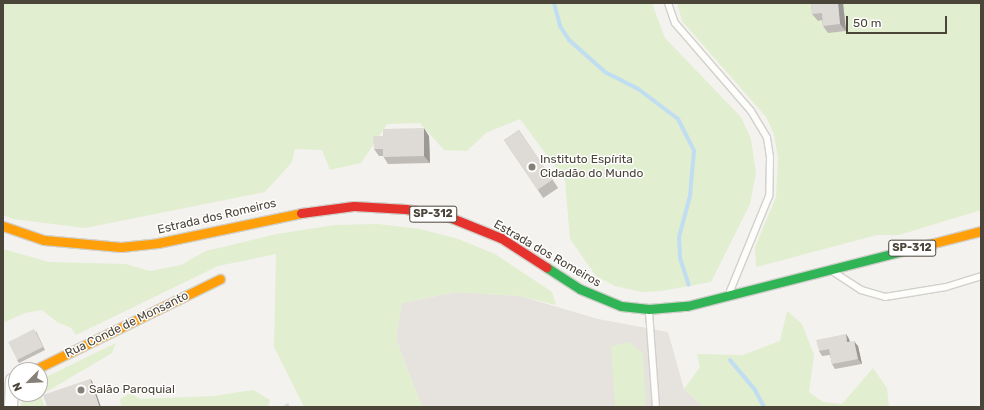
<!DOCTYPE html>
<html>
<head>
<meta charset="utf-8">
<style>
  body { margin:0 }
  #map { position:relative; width:984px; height:410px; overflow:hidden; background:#f4f2ee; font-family:Rubik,sans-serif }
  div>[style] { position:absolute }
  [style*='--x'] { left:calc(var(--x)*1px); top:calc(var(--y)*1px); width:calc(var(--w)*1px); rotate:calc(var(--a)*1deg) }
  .industrial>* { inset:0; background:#e6e2de }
  .green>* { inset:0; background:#e1eecf }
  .stream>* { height:4px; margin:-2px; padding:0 2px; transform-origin:2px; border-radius:2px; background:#c0ddf1 }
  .roads { filter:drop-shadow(1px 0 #d2d0cb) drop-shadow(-1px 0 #d2d0cb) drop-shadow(0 1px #d2d0cb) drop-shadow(0 -1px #d2d0cb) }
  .lane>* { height:6px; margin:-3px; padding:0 3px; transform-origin:3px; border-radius:3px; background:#fdfdfc }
  .street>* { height:12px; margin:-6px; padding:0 6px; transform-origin:6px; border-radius:6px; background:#fdfdfc }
  .fast>* { height:9px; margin:-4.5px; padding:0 4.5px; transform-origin:4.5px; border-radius:4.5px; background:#30b455 }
  .slow>* { height:9px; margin:-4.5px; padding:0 4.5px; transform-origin:4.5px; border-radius:4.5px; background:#ff9f0a }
  .jam>* { height:9px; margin:-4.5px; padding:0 4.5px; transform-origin:4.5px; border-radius:4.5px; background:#e5322d }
  .wall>* { inset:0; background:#bfbcb8; transform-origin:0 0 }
  .shaded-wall>* { inset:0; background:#9b9996 }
  .building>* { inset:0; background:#dedbd6; transform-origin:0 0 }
  .dots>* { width:11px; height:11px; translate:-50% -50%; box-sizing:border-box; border:2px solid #fff; border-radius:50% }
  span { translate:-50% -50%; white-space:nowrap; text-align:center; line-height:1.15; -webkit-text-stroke:3px #fff; paint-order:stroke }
  .shield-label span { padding:1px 3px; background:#fff; border:1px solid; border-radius:3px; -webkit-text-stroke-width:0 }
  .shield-label { font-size:11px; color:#4b4439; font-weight:700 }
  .poi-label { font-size:12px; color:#4b4439 }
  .left { translate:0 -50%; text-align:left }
  .street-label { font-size:12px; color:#4b4439 }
  .frame { position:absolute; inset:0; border:4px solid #4b4439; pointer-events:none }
  .north { position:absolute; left:8px; top:362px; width:40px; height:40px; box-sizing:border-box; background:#fff; border:1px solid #b7b4b0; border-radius:50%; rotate:246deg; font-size:11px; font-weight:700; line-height:16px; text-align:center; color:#4b4439 }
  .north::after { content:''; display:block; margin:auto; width:14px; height:18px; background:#868178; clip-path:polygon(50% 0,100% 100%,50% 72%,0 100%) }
  .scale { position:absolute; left:846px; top:16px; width:101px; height:18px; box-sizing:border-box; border:2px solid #4b4439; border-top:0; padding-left:5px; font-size:12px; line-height:14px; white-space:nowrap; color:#4b4439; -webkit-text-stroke:3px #fff; paint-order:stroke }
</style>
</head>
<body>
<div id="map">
  <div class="industrial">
    <div style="clip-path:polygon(456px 292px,520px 296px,598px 319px,668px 332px,684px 389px,704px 407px,422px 407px,396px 339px,402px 303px)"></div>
  </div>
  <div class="green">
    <div style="clip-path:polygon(3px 3px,652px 3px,665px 38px,741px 117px,751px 139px,756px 173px,750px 204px,711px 282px,661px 291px,642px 292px,615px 286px,596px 276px,570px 239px,565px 180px,520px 119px,486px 133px,467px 151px,444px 150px,420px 123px,387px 124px,361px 163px,330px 170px,322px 150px,295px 149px,292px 162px,265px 192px,85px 228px,13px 219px,3px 215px)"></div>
    <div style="clip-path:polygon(677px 3px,981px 3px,981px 210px,899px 235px,877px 235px,756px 267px,755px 247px,776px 197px,778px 158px,774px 134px,766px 117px,682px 21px)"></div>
    <div style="clip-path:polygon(378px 224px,420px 229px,458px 239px,495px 254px,552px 292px,556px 305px,520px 296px,456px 292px,402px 303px,396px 339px,422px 407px,304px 407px,274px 347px,276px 254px,218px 266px,76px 335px,71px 328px,57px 322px,42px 310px,25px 313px,3px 323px,3px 249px,49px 262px,126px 264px,150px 271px,181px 265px,206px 251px,277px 234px,334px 225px)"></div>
    <div style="clip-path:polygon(787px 311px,802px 324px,814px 355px,809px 392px,823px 402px,842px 404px,873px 368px,887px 388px,889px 407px,704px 407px,684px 389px,700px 367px,697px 354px,743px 355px,780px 341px)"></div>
    <div style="clip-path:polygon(629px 342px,643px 353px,646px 407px,615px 407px,611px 346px)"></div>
    <div style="clip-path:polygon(116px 343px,112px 353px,41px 395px,45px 407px,21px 407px,22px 394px,40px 394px,40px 380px)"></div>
    <div style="clip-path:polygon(253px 390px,270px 400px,268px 407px,121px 407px,120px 399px,131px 393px,140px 399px,213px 396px)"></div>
  </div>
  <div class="stream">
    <div style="--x:554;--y:3;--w:24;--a:75"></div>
    <div style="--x:560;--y:26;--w:17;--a:57"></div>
    <div style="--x:569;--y:40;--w:48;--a:41.6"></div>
    <div style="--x:605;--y:72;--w:36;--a:27"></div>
    <div style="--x:637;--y:88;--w:51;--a:37.1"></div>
    <div style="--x:678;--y:119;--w:36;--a:63"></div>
    <div style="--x:694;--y:151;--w:45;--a:95.1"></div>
    <div style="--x:690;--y:196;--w:42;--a:105"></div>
    <div style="--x:679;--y:237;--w:21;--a:87"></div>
    <div style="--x:680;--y:258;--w:28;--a:72"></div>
    <div style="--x:730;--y:360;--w:39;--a:50"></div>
    <div style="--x:755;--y:390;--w:19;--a:62"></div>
  </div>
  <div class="roads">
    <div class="lane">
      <div style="--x:668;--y:3;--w:21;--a:71"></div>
      <div style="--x:675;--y:23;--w:116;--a:49.2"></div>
      <div style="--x:751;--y:111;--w:31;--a:59"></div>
      <div style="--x:767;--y:138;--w:19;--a:81"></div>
      <div style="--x:770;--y:157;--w:39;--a:91"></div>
      <div style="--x:769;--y:196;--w:103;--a:112.3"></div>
      <div style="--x:835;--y:273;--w:31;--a:33"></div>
      <div style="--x:861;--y:290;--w:25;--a:16"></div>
      <div style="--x:885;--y:297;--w:62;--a:-9.3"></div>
      <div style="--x:946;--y:287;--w:37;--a:-17"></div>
      <div style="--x:649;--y:312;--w:95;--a:85.8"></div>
    </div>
    <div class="street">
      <div style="--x:11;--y:407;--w:27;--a:-88"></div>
    </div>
    <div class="fast">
      <div style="--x:546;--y:267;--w:40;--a:32.9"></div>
      <div style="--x:580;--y:289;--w:44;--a:22.5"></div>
      <div style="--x:621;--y:306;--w:28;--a:6"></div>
      <div style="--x:649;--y:309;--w:38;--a:-5"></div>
      <div style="--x:687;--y:306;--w:251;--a:-14.3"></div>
    </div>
    <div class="slow">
      <div style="--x:3;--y:226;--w:43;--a:18.9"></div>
      <div style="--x:44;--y:240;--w:77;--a:5.2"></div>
      <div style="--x:121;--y:247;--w:37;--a:-6"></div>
      <div style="--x:158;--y:243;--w:146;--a:-11.8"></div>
      <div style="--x:930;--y:244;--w:53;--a:-14.3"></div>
      <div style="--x:34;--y:370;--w:207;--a:-26.1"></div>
    </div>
    <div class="jam">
      <div style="--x:301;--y:213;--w:53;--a:-7.5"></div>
      <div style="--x:354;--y:206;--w:52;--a:3.3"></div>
      <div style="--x:406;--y:209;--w:44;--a:10.5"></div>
      <div style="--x:449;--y:217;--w:56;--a:22"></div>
      <div style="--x:501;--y:238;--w:54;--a:32.8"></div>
    </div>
  </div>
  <div class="wall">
    <div style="clip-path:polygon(811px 3px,843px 3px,846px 31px,828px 33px,823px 26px,822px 20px,818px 21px,812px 14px)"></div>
    <div style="left:519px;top:130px;width:70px;height:18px;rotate:56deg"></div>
    <div style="clip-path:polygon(429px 136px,430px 163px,388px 164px,383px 156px,379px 156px,374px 149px)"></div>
    <div style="clip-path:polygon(36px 331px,45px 350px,19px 363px,17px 360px)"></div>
    <div style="clip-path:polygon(846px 334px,849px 339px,850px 342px,858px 346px,862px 364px,835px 369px,832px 364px,830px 355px,822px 356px,819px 351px)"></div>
  </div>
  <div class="shaded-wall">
    <div style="clip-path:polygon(838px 3px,843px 3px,846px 31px,840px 24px)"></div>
    <div style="clip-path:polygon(424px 128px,429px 136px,430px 163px,424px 156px)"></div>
    <div style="clip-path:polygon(846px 334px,849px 339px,851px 347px,847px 342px)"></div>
    <div style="clip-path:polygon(854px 341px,858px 346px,862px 364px,858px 359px)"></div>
    <div style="clip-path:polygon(90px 379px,92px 381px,101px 407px,99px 406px)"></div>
  </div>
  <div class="building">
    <div style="clip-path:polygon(811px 3px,838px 3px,840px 24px,823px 26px,822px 13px,812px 14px)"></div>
    <div style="clip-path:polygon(424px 128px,424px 156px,383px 157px,383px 149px,374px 149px,373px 136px,383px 136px,383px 129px)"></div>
    <div style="left:519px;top:130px;width:60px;height:18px;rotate:56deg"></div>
    <div style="left:34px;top:329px;width:20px;height:29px;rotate:63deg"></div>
    <div style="clip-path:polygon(846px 334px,847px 342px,854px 341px,858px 359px,832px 364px,829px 349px,819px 351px,816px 340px)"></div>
    <div style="clip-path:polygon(90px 379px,99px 406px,96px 407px,47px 407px,43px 395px)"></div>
    <div style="clip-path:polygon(288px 403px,290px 407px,282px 407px)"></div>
  </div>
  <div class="dots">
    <div style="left:532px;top:167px;background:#868178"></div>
    <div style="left:81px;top:390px;background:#868178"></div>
  </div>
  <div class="shield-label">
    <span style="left:433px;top:214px">SP-312</span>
    <span style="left:912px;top:248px">SP-312</span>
  </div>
  <div class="poi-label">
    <span class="left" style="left:540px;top:167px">Instituto Espírita<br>Cidadão do Mundo</span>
    <span class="left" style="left:89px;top:390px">Salão Paroquial</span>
  </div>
  <div class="street-label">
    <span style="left:217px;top:217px;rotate:-13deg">Estrada dos Romeiros</span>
    <span style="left:547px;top:254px;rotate:30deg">Estrada dos Romeiros</span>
    <span style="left:127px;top:325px;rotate:-26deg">Rua Conde de Monsanto</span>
  </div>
  <div class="frame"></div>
  <div class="north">N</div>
  <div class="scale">50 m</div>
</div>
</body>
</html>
